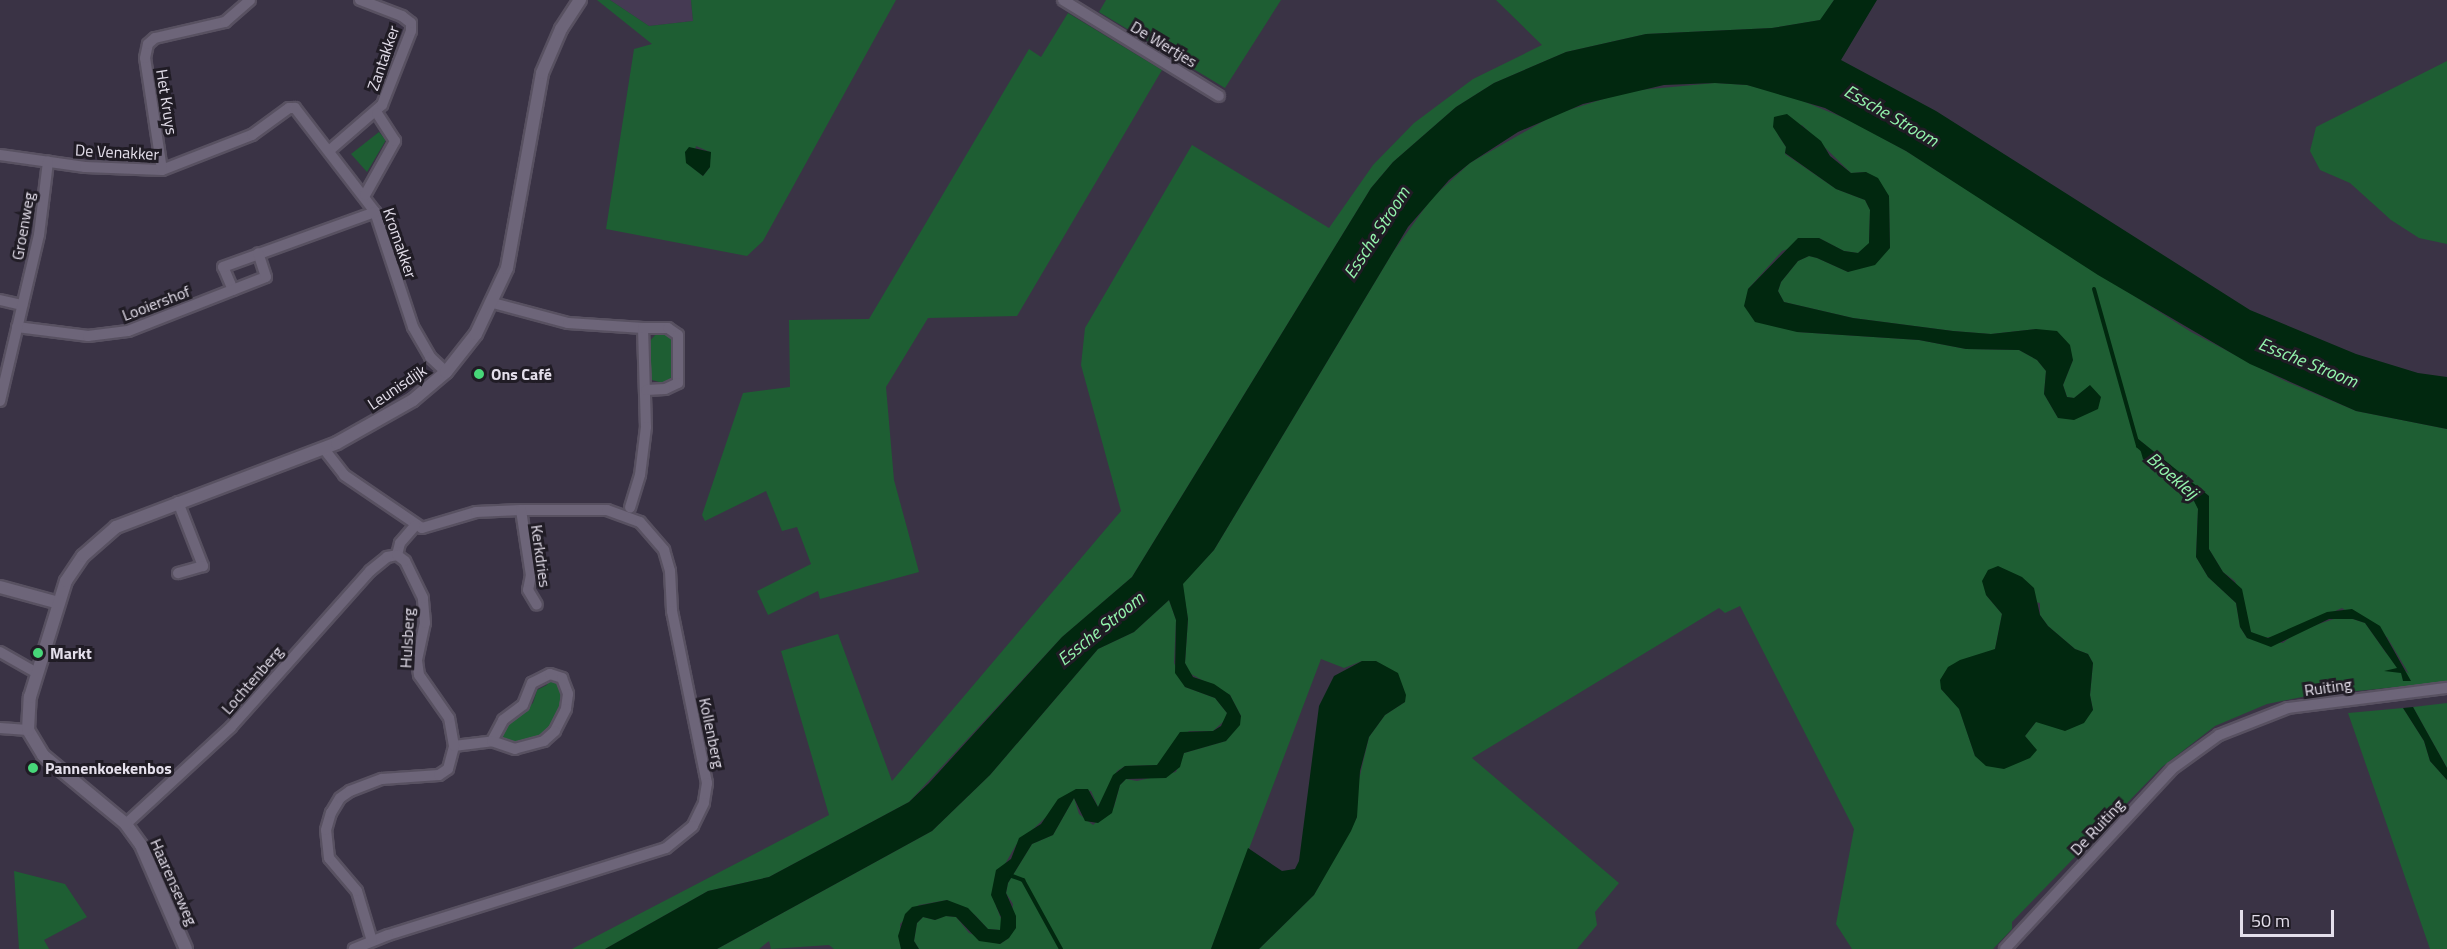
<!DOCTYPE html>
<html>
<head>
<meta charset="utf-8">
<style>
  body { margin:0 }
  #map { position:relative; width:2447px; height:949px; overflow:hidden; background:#3a3345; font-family:"Titillium Web",sans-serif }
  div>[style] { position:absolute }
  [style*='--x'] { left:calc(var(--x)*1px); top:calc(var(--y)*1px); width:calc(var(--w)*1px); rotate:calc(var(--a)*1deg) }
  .built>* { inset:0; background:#453a53 }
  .green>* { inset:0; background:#1e5e33 }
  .water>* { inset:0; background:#01280f }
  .stream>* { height:4px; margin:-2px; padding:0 2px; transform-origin:2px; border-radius:2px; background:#01280f }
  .roads { filter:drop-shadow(2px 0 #585161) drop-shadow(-2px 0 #585161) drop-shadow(0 2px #585161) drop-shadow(0 -2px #585161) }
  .minor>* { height:10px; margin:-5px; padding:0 5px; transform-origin:5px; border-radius:5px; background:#6d6579 }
  .tertiary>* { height:12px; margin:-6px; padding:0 6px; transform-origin:6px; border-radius:6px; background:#6d6579 }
  .dots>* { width:16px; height:16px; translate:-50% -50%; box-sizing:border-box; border:3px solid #201c25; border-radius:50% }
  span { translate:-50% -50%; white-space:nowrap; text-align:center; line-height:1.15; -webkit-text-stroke:6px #201c25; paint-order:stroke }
  .street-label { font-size:16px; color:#e4dfeb }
  .poi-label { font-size:16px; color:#e4dfeb; font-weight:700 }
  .left { translate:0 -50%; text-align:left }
  .water-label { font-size:18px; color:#94f5ad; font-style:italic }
  .scale { position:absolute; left:2240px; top:910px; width:94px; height:27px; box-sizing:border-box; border:3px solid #e4dfeb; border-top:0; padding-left:8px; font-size:18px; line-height:21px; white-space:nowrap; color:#e4dfeb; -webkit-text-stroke:4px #201c25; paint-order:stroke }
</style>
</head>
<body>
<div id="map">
  <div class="built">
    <div style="clip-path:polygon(610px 0,691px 0,693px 21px,649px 26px)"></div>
  </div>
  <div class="green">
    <div style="clip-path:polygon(evenodd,597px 0,610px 0,649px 26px,693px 21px,691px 0,896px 0,763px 241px,747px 256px,606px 229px,634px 49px,652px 44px,597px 0,696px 146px,710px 152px,710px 167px,703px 176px,691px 166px,696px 146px)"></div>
    <div style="clip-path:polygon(1106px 0,1281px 0,1225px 88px,1099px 12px)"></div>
    <div style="clip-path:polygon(1496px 0,1834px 0,1821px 20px,1772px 28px,1646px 34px,1566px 52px,1494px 83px,1456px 107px,1393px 162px,1371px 188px,1132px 577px,1062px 637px,909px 802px,769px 877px,708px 891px,605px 949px,572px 949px,829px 815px,781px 651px,838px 634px,892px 781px,1121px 511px,1081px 365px,1085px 328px,1192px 145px,1329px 228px,1373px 165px,1414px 123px,1473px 79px,1542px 45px)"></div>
    <div style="clip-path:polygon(1068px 13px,1162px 70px,1017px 316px,928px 318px,886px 387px,894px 480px,919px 572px,820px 599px,818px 591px,768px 615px,757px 591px,811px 564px,797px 527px,782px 531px,766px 491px,705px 521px,702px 515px,743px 393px,790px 387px,789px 320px,869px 319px,1029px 49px,1041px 57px)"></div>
    <div style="clip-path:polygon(2447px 61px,2447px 244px,2419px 238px,2391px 220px,2350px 183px,2320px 170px,2310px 151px,2316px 127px)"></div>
    <div style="clip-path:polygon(evenodd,1715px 83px,1747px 85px,1788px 95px,1849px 120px,1906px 151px,2191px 332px,2285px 381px,2356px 411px,2447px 429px,2447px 682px,2307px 696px,2267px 704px,2215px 726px,2162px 767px,2012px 922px,2012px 929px,1993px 949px,1852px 949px,1836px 924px,1854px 829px,1740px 606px,1725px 613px,1719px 608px,1472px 758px,1619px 883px,1595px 912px,1597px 925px,1577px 949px,1259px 949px,1314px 895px,1357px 817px,1355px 797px,1369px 737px,1385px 715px,1405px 702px,1376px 661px,1362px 661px,1344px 668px,1321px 659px,1211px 949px,919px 949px,914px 941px,917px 923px,923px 917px,935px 920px,945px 916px,956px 917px,969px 933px,1000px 944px,1009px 938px,1013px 904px,1006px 893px,1008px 883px,1032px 844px,1053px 835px,1074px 798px,1079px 814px,1093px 825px,1114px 807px,1120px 785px,1126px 779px,1137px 781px,1176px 772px,1184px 753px,1226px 741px,1241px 716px,1230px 695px,1189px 673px,1185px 663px,1188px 619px,1182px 584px,1214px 550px,1393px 252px,1432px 198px,1470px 163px,1556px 114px,1629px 91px,1715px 83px,1802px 125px,1851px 173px,1866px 172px,1889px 196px,1890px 247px,1848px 272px,1817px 258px,1809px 256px,1798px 261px,1781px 282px,1778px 291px,1784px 302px,1853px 318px,1953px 331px,1991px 334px,2036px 329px,2073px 360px,2063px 385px,2067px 397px,2074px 398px,2090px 386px,2058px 418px,2044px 394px,2046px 371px,2037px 360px,2019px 350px,1966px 349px,1919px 340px,1797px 332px,1748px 289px,1782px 251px,1819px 238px,1844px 251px,1858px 253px,1869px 244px,1870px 210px,1865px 200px,1836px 189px,1785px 154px,1786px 147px,1778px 135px,1802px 125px,1715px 83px,2138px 439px,2209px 496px,2209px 549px,2223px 572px,2235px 581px,2251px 632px,2262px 638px,2278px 636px,2342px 608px,2387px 637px,2409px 674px,2386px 653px,2365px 623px,2343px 616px,2298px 631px,2283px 643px,2247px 638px,2240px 627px,2236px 603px,2208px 577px,2196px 557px,2198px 508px,2191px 495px,2164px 476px,2138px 439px,1715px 83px,1986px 595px,2040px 603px,2040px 615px,2048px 626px,2075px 649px,2088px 654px,2093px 663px,2090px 695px,2093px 710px,2036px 722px,2025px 736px,2036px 750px,1975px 756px,1959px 708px,1941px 689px,1995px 649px,2002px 614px,1986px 595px)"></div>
    <div style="clip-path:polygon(379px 132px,386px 140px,367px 172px,351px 154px)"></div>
    <div style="clip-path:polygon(656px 334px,666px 334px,673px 341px,674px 376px,663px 383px,652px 380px,649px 373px,649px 342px)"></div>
    <div style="clip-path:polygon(1169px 600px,1176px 620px,1174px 663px,1185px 687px,1215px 698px,1227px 713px,1225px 720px,1213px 731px,1189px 731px,1157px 765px,1125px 766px,1117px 771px,1098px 807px,1091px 791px,1076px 789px,1016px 845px,1005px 864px,996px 906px,1003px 924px,1000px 930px,988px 929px,975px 915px,947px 900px,919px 905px,900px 924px,901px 949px,834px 949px,829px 945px,771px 949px,769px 941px,759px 949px,717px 949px,932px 831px,990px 775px,1098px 649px,1134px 632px)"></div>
    <div style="clip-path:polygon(548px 680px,557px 681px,562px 691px,561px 710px,553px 725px,542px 737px,519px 743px,505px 741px,502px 736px,505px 725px,533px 703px,537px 690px,547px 685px)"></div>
    <div style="clip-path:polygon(2447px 703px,2447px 768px,2413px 707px)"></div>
    <div style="clip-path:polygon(2403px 708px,2424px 741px,2430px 761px,2447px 780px,2447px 949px,2430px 949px,2348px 713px)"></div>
    <div style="clip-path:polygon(14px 871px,65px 884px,87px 917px,44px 940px,49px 949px,19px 949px)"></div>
  </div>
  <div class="water">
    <div style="clip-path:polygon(1834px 0,1877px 0,1841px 60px,1936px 111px,2250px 310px,2356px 354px,2418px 373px,2447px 377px,2447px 429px,2356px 411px,2250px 364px,2098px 275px,1906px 151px,1825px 108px,1747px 85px,1715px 83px,1664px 85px,1583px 104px,1518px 132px,1470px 163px,1449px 180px,1408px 227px,1214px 550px,1183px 584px,1188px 619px,1185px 663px,1193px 677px,1214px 684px,1230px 695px,1241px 716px,1240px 725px,1226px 741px,1184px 753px,1180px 767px,1166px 778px,1126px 779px,1120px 785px,1112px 813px,1098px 823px,1085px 821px,1074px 798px,1053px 835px,1032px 844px,1008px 883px,1006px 893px,1016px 916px,1016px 928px,1009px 938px,1000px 944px,979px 941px,956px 917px,946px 916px,935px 920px,923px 917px,917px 923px,914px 941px,919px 949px,901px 949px,898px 936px,905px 914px,912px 907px,947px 900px,968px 908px,988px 929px,1000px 930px,1001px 917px,991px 895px,996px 870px,1011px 859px,1019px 838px,1041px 824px,1058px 799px,1076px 789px,1088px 789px,1098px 807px,1113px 775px,1125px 766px,1157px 765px,1180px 732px,1213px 731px,1221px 726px,1227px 713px,1215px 698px,1185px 687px,1175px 673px,1176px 620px,1169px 600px,1134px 632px,1098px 649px,990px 775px,932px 831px,717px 949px,605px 949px,708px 891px,769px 877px,909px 802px,929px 783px,1062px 637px,1132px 577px,1371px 188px,1393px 162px,1456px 107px,1494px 83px,1566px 52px,1646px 34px,1772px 28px,1820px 20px)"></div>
    <div style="clip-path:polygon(1787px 114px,1821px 141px,1830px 156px,1851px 173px,1866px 172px,1878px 178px,1889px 196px,1890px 248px,1875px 265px,1848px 272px,1817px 258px,1809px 256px,1798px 261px,1781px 282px,1778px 291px,1784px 302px,1853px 318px,1953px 331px,1991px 334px,2036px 329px,2057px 331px,2070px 345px,2073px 360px,2063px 385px,2067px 397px,2074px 398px,2090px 385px,2101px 397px,2098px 409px,2074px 420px,2058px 418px,2044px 394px,2046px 371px,2037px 360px,2019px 350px,1966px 349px,1919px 340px,1797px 332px,1755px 322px,1744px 306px,1748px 289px,1798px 238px,1819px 238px,1844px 251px,1858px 253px,1869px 243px,1870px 210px,1865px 200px,1836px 189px,1785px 153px,1786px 147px,1773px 127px,1774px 117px)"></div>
    <div style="clip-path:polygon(689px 147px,711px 152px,710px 167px,703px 176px,686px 163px,685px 152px)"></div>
    <div style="clip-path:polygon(2137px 438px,2209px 496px,2209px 549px,2223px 572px,2242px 589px,2251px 632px,2268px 638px,2327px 612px,2352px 609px,2380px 626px,2411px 681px,2403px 681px,2401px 673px,2384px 671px,2397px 668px,2365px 623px,2353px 619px,2329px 619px,2271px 647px,2247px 638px,2240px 627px,2236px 603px,2208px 577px,2196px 557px,2198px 509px,2191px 495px,2143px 459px)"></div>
    <div style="clip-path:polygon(1998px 566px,2022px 577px,2034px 588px,2040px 615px,2048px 626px,2075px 649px,2088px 654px,2093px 663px,2090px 695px,2093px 710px,2084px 723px,2065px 731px,2036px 722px,2025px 736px,2037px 750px,2030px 758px,2004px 769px,1986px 766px,1975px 756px,1959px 709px,1941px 689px,1940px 680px,1948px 667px,1960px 660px,1995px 649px,2002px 614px,1986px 595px,1982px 581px,1988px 570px)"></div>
    <div style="clip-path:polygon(1362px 661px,1376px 661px,1398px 673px,1406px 695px,1405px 702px,1385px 715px,1369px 737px,1360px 771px,1357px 817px,1351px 831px,1314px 895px,1259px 949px,1211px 949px,1248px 848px,1282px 871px,1295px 869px,1299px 861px,1319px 706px,1334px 676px)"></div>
    <div style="clip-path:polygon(2413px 707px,2447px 768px,2447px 780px,2430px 761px,2424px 741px,2403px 708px)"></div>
  </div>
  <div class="stream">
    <div style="--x:2094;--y:289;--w:163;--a:74.3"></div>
    <div style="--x:2138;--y:446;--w:8;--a:40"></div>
    <div style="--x:1012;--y:876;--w:12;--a:20"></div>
    <div style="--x:1023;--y:880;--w:79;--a:61.2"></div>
  </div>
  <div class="roads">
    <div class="minor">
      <div style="--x:1063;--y:0;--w:183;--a:31.6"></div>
      <div style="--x:330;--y:150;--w:69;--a:-40.9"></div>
      <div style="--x:382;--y:105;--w:79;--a:-68.6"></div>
      <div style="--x:411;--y:31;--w:8;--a:-90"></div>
      <div style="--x:411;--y:23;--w:11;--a:-142"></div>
      <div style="--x:402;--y:16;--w:45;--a:-159.1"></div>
      <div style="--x:0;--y:155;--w:86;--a:8"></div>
      <div style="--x:85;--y:167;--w:77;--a:2.2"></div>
      <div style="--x:162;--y:170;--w:97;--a:-21.3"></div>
      <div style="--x:252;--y:135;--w:46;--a:-36.1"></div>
      <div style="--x:289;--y:108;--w:6;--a:0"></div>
      <div style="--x:295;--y:108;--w:131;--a:52.4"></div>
      <div style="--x:375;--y:212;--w:121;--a:71.7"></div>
      <div style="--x:413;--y:327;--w:34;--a:60"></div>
      <div style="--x:430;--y:357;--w:22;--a:43"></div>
      <div style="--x:162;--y:170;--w:113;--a:-98.6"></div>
      <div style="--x:145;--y:58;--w:14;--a:-78"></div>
      <div style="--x:148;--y:44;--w:9;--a:-41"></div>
      <div style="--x:155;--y:38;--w:72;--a:-12.9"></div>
      <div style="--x:225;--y:22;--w:33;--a:-41"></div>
      <div style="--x:365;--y:195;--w:62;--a:-60.9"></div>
      <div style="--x:395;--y:141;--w:33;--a:-123"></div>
      <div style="--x:233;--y:290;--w:25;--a:-113"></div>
      <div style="--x:223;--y:267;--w:162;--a:-19.9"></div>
      <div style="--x:0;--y:300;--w:23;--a:13"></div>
      <div style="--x:493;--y:303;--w:78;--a:14.9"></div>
      <div style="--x:568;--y:323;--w:75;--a:3.8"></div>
      <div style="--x:643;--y:328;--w:99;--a:88.3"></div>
      <div style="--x:646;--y:427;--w:48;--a:97.1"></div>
      <div style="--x:640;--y:475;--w:34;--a:107"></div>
      <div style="--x:17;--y:327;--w:72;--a:7.2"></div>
      <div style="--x:88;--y:336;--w:40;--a:-7.1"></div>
      <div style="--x:128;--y:331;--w:148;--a:-21.4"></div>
      <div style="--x:266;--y:277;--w:25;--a:-108"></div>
      <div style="--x:643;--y:328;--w:25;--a:0"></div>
      <div style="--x:668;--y:328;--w:12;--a:35"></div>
      <div style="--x:678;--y:335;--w:48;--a:90"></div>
      <div style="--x:678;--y:383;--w:14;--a:155"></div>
      <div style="--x:665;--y:389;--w:19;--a:177"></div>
      <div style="--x:0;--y:401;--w:171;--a:-76.8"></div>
      <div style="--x:39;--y:235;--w:74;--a:-83"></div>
      <div style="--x:324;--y:449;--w:33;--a:52"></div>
      <div style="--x:344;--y:475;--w:94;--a:34.2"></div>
      <div style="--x:422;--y:528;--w:56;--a:-16.5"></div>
      <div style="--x:476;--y:512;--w:45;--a:-2.5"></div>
      <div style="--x:521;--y:510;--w:86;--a:0"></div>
      <div style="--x:607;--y:510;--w:35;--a:20"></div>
      <div style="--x:640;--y:522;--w:37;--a:49"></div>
      <div style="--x:664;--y:550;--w:22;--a:74"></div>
      <div style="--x:670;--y:571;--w:40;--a:87.1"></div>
      <div style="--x:672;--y:611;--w:176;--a:78.5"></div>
      <div style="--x:707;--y:783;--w:20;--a:99"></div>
      <div style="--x:704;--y:803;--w:25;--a:116"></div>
      <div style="--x:693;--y:826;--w:35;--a:141"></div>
      <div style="--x:666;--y:848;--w:291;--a:162.6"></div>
      <div style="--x:388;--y:935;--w:37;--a:158"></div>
      <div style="--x:178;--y:502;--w:69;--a:68.7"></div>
      <div style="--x:203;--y:566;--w:26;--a:164"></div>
      <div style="--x:521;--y:510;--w:66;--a:81.3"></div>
      <div style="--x:531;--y:575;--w:15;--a:101"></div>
      <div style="--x:528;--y:590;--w:17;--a:59"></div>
      <div style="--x:397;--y:555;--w:12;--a:-76"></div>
      <div style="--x:400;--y:543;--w:23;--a:-49"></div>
      <div style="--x:0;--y:652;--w:43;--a:29.6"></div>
      <div style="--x:0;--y:728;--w:28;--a:4"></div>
      <div style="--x:454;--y:746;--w:38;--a:-7"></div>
      <div style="--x:492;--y:741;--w:24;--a:-62"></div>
      <div style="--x:503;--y:720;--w:25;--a:-37"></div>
      <div style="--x:523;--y:705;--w:24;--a:-68"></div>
      <div style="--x:532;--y:683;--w:20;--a:-27"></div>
      <div style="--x:550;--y:674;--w:13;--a:18"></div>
      <div style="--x:562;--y:678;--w:17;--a:69"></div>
      <div style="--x:568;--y:694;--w:15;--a:98"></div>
      <div style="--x:566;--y:709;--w:25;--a:117"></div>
      <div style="--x:555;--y:731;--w:15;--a:138"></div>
      <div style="--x:544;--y:741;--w:30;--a:165"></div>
      <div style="--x:515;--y:749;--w:24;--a:-161"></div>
      <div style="--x:126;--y:824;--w:143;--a:-42.7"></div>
      <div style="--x:231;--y:727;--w:209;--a:-48.3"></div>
      <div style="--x:370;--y:571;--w:22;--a:-39"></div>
      <div style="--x:387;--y:557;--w:10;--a:-11"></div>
      <div style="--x:372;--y:941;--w:52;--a:-106.7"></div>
      <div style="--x:357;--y:891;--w:43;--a:-130.3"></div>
      <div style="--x:329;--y:858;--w:28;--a:-96"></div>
      <div style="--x:326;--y:830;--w:18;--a:-74"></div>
      <div style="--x:331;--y:813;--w:17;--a:-59"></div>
      <div style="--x:340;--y:798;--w:12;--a:-35"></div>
      <div style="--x:350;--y:791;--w:34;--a:-21"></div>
      <div style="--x:382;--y:779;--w:57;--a:-4"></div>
      <div style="--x:439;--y:775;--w:11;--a:-34"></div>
      <div style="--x:448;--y:769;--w:24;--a:-75"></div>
      <div style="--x:454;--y:746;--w:28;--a:-100"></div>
      <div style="--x:449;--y:718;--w:52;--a:-124.9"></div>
      <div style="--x:419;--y:675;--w:15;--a:-98"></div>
      <div style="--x:417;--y:660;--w:38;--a:-78"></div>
      <div style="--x:425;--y:623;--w:25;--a:-95"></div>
      <div style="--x:423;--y:598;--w:41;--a:-115.9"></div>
      <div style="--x:405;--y:561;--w:10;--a:-143"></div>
      <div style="--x:2005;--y:949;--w:246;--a:-47.1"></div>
      <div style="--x:2172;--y:769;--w:58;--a:-35.9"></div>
      <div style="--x:2219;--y:735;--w:74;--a:-21.4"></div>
      <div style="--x:2288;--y:708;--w:160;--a:-7.2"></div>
    </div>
    <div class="tertiary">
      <div style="--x:0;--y:587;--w:61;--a:15.2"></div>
      <div style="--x:186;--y:949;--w:113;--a:-113.4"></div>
      <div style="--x:141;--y:845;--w:26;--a:-126"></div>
      <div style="--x:126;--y:824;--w:108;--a:-140.3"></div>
      <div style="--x:43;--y:755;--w:29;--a:-121"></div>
      <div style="--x:28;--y:730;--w:33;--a:-87"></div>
      <div style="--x:30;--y:697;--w:121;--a:-72.8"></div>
      <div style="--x:66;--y:581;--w:30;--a:-56"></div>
      <div style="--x:83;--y:556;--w:44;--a:-41.3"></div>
      <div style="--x:116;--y:527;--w:236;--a:-20.8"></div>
      <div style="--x:337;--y:443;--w:87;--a:-29.5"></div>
      <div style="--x:413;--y:400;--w:43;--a:-40.3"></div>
      <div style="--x:446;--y:372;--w:48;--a:-51.7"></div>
      <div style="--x:476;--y:334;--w:73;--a:-64.8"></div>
      <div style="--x:507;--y:268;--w:198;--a:-79.8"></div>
      <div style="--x:542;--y:73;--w:48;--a:-66.6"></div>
      <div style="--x:561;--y:29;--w:35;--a:-57"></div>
    </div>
  </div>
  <div class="dots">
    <div style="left:479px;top:374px;background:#47d779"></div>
    <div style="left:38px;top:653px;background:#47d779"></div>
    <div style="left:33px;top:768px;background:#47d779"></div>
  </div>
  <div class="street-label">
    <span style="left:1164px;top:44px;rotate:31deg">De Wertjes</span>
    <span style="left:383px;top:58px;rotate:-71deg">Zantakker</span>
    <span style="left:167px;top:102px;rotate:81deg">Het Kruys</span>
    <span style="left:117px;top:152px;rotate:3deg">De Venakker</span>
    <span style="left:23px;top:226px;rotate:-80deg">Groenweg</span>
    <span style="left:400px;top:243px;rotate:71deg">Kromakker</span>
    <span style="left:156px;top:303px;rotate:-21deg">Looiershof</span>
    <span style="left:397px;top:387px;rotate:-34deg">Leunisdijk</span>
    <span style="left:541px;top:556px;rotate:82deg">Kerkdries</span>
    <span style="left:407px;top:638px;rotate:-87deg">Hulsberg</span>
    <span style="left:252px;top:680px;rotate:-49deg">Lochtenberg</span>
    <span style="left:2328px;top:687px;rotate:-8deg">Ruiting</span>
    <span style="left:712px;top:733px;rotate:78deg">Kollenberg</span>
    <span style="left:2097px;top:827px;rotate:-47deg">De Ruiting</span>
    <span style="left:174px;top:882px;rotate:66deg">Haarenseweg</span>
  </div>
  <div class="poi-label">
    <span class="left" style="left:491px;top:374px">Ons Café</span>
    <span class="left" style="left:50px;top:653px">Markt</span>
    <span class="left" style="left:45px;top:768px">Pannenkoekenbos</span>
  </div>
  <div class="water-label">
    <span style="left:1891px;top:116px;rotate:30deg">Essche Stroom</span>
    <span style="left:1377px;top:233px;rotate:-57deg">Essche Stroom</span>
    <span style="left:2308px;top:363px;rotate:22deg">Essche Stroom</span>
    <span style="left:2172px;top:476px;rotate:41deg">Broekleij</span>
    <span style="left:1101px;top:629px;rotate:-39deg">Essche Stroom</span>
  </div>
  <div class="scale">50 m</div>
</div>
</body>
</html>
